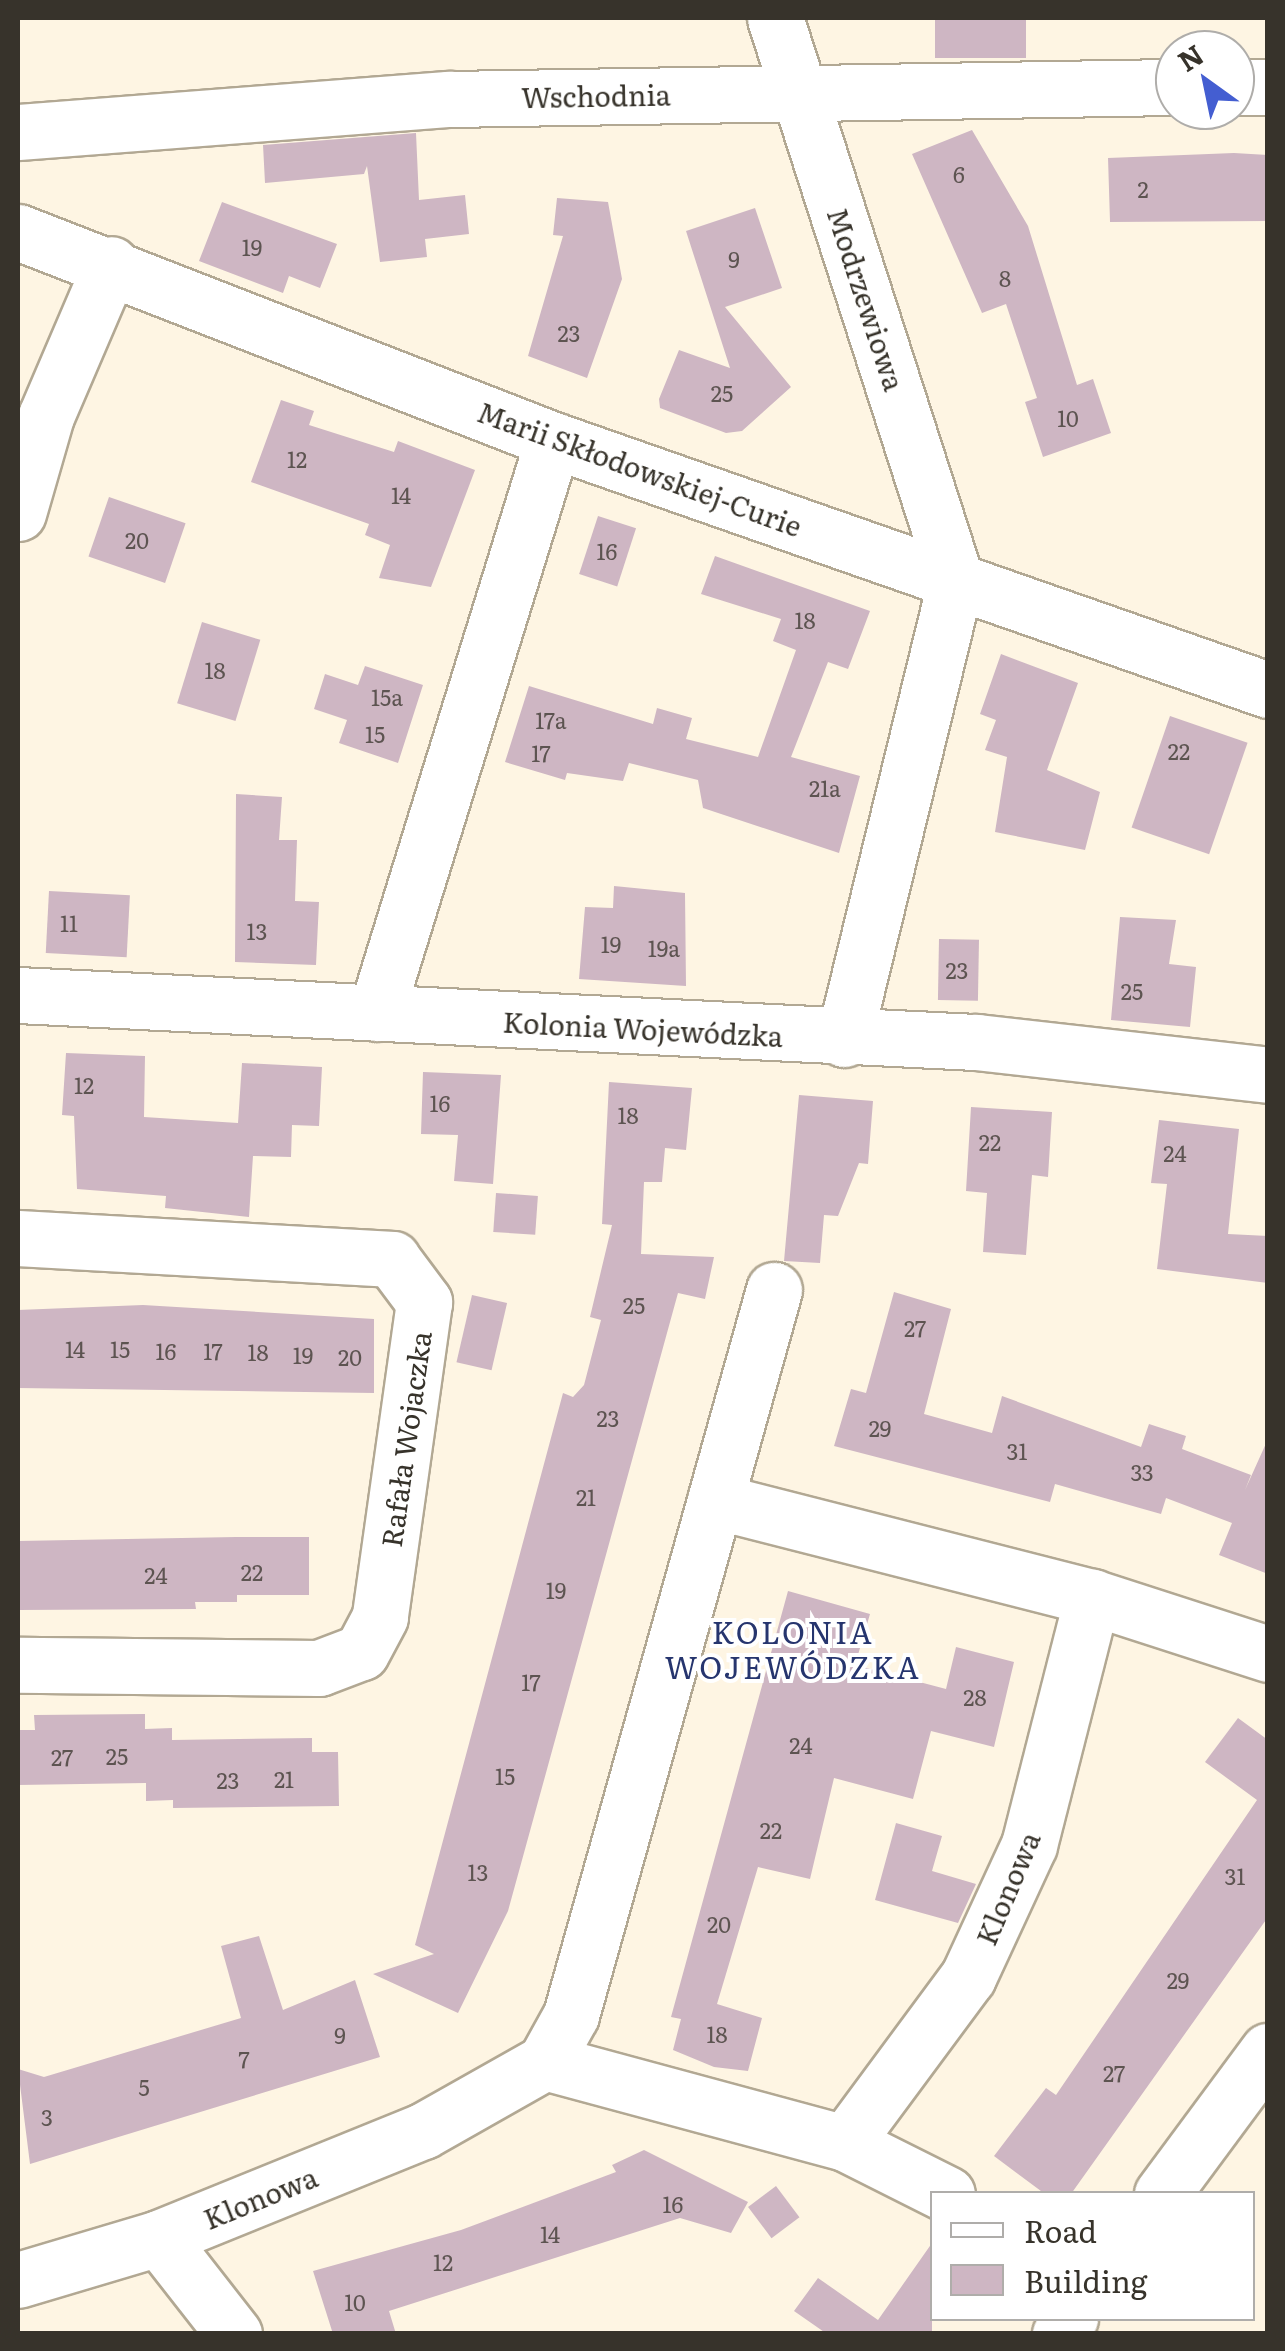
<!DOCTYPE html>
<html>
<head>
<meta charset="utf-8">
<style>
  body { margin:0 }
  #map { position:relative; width:1285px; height:2351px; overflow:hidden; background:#fef5e3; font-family:Literata,serif }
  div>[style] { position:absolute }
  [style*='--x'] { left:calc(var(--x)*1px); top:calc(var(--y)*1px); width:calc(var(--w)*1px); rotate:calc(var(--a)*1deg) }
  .building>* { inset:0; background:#ceb6c3; transform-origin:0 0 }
  .roads { filter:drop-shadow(2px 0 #b2a893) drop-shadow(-2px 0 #b2a893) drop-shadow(0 2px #b2a893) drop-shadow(0 -2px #b2a893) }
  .minor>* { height:55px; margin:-27.5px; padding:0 27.5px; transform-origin:27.5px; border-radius:27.5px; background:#fff }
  span { translate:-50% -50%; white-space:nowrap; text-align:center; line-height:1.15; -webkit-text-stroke:8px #fff; paint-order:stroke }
  .number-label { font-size:22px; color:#5d5451 }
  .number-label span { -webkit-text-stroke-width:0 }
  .street-label { font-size:28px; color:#37332b }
  .neighbourhood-label { font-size:30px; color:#26356e; letter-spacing:2.5px }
  .frame { position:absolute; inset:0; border:20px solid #37332b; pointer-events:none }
  .legend { position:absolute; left:930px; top:2191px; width:325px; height:130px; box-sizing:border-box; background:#fff; border:2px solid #afadaa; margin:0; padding:12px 18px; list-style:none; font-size:30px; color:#37332b }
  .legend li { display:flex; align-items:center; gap:20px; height:50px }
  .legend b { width:50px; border:2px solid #afadaa }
  .north { position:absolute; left:1155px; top:30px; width:100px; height:100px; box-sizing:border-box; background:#fff; border:2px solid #afadaa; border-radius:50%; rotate:327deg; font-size:28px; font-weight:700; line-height:40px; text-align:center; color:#37332b }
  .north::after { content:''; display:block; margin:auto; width:35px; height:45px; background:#445ed1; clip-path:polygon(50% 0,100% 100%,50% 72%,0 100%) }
</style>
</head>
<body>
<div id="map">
  <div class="building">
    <div style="left:935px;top:18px;width:91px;height:40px"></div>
    <div style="clip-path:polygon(972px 130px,1028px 226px,1077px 385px,1093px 379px,1111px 433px,1043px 457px,1025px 402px,1037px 398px,1006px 304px,982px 313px,912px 154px)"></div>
    <div style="clip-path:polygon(416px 133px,419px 200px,465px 195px,469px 234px,425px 239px,427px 257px,380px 262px,367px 166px,364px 174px,265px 183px,263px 145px)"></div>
    <div style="clip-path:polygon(1234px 153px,1268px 155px,1268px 221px,1110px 222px,1108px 158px)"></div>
    <div style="clip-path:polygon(557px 198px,608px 202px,622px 279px,587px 378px,528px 356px,563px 236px,553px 235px)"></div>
    <div style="clip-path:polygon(222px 202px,337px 244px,320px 288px,289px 276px,283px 293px,199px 261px)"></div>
    <div style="clip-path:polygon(755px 208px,782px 288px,725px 307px,791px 387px,742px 431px,726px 433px,660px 408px,659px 399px,679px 350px,730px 368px,686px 231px)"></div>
    <div style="clip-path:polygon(281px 400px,314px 411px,309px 425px,394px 452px,398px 441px,475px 470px,431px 587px,379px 578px,390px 545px,365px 535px,369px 524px,251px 482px)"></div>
    <div style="left:109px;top:497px;width:81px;height:63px;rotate:19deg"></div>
    <div style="left:598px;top:516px;width:40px;height:61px;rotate:18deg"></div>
    <div style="clip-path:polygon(715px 556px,870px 611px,848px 669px,828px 662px,791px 757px,860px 776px,839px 853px,703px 808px,698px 780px,629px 763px,623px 781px,567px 773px,565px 780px,505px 762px,529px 686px,653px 724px,657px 708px,692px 718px,686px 739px,758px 757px,796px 650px,773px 641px,781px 619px,701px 594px)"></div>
    <div style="left:202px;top:622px;width:61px;height:85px;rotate:17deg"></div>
    <div style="clip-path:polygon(1001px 654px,1078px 683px,1047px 770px,1100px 792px,1085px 850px,995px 832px,1007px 757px,985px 750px,996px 720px,980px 714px)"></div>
    <div style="clip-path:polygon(365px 666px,423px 685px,398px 763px,339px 743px,347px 720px,314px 709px,325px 674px,358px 685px)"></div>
    <div style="left:1170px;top:716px;width:82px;height:118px;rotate:19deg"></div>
    <div style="clip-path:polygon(236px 794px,282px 797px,279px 840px,297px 840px,295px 901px,319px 902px,316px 965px,235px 962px)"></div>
    <div style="clip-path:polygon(614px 886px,685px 893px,686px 986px,579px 979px,585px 907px,613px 908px)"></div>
    <div style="left:49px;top:891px;width:81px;height:62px;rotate:3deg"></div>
    <div style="clip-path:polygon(1120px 917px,1176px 920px,1169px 964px,1196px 967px,1190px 1027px,1111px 1020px)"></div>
    <div style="left:939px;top:939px;width:40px;height:61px;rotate:1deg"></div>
    <div style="clip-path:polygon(66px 1053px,145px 1056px,144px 1117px,238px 1123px,242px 1063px,322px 1067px,319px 1126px,292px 1125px,291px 1157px,253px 1156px,249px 1217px,165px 1208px,166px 1196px,77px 1189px,74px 1116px,62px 1115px)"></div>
    <div style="clip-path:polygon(423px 1072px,501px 1075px,493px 1184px,454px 1181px,458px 1135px,421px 1134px)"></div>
    <div style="clip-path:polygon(609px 1082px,692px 1088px,686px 1150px,665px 1148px,662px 1182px,644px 1182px,641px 1254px,714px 1257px,705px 1299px,678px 1293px,508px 1911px,458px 2013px,373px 1974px,434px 1954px,415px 1945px,563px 1393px,573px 1397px,584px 1385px,601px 1320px,590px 1317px,612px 1225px,602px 1224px)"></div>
    <div style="clip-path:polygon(799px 1095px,873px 1101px,868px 1164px,859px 1163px,838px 1216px,824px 1215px,820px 1263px,784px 1261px)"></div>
    <div style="clip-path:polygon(971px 1107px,1052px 1112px,1048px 1177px,1032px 1175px,1026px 1255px,983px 1252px,987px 1193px,966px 1191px)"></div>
    <div style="clip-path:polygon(1159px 1120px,1239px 1129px,1228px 1234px,1268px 1236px,1268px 1283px,1157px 1269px,1167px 1184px,1151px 1183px)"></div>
    <div style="left:496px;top:1193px;width:42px;height:39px;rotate:4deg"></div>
    <div style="clip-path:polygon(894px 1292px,951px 1309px,924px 1414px,992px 1433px,1002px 1396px,1141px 1447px,1149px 1424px,1186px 1436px,1182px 1449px,1251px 1475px,1245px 1490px,1268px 1439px,1268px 1574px,1219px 1555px,1232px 1523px,1166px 1498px,1161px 1514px,1055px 1484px,1050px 1502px,834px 1446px,851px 1389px,866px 1393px)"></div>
    <div style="left:472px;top:1295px;width:36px;height:69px;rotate:13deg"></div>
    <div style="clip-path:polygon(143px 1305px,374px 1319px,374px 1393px,18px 1388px,18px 1310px)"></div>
    <div style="clip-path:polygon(236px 1537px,309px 1537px,309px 1595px,237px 1595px,237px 1602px,195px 1602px,196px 1609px,18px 1610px,18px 1541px)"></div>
    <div style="clip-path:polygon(788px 1591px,870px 1614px,855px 1665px,946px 1689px,956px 1647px,1014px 1662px,994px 1747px,931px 1731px,913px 1799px,834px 1778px,810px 1879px,758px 1867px,717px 2004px,762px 2018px,748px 2071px,714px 2067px,673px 2050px,681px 2019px,671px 2017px)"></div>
    <div style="clip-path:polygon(145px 1714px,145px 1729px,172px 1728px,172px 1740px,312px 1738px,312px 1752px,338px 1752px,339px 1806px,173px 1808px,173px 1800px,146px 1801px,146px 1783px,18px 1785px,18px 1730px,35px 1730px,34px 1715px)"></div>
    <div style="clip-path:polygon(1238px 1718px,1268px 1740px,1268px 1917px,1071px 2194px,1045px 2194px,994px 2156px,1046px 2088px,1056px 2095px,1257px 1800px,1205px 1762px)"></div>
    <div style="clip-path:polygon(896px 1823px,942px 1836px,932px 1871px,976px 1884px,958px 1923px,875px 1900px)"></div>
    <div style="clip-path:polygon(259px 1936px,283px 2010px,355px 1980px,380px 2057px,30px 2164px,18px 2069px,44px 2077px,241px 2018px,221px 1946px)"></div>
    <div style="clip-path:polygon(644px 2150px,748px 2202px,731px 2233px,680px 2218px,389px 2311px,396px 2334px,333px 2334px,313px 2271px,461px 2230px,616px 2172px,612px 2165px)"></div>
    <div style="left:776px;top:2186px;width:39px;height:35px;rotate:53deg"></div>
    <div style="clip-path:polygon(932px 2243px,932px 2334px,827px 2334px,794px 2311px,818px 2278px,878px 2320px)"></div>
  </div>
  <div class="roads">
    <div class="minor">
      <div style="--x:775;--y:18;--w:591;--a:72.18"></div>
      <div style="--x:1235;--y:87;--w:33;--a:0"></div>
      <div style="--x:18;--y:132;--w:432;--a:-4.4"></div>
      <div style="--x:449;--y:99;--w:726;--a:-0.95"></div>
      <div style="--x:18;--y:232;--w:574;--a:21.25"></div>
      <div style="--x:553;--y:440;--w:757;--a:19.27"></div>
      <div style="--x:18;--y:513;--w:101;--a:-73.9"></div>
      <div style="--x:46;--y:416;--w:165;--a:-66.8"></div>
      <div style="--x:18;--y:995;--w:959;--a:2.81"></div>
      <div style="--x:976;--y:1042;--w:294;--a:6.4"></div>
      <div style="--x:376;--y:1013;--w:600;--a:-72.83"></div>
      <div style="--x:844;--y:1039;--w:471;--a:-76.3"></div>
      <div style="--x:18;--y:1238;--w:375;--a:3.2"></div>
      <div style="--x:392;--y:1259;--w:54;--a:53.3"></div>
      <div style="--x:424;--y:1302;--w:318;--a:98"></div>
      <div style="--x:380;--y:1617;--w:40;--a:118"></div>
      <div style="--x:361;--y:1652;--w:45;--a:159.1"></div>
      <div style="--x:319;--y:1668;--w:301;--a:-179.4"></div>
      <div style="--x:715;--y:1501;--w:389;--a:14.3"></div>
      <div style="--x:1092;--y:1597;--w:185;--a:17.9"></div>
      <div style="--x:545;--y:2062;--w:311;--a:15.1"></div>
      <div style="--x:845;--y:2143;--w:114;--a:26.6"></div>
      <div style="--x:845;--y:2143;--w:207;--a:-53.5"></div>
      <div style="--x:968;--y:1977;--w:145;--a:-65.2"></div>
      <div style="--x:1029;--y:1845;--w:256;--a:-75.7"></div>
      <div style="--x:1162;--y:2194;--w:178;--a:-53.5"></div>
      <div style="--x:159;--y:2238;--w:122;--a:52"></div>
      <div style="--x:18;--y:2280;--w:147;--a:-16.6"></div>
      <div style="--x:159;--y:2238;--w:285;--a:-22.1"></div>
      <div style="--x:423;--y:2131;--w:140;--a:-29.5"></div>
      <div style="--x:545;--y:2062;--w:54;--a:-61"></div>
      <div style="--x:571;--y:2015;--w:753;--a:-74.36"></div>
      <div style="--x:1060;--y:2334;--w:19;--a:-58"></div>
    </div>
  </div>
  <div class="number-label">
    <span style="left:959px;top:174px">6</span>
    <span style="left:1143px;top:189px">2</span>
    <span style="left:252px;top:247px">19</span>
    <span style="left:734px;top:259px">9</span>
    <span style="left:1005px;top:278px">8</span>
    <span style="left:569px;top:333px">23</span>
    <span style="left:722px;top:393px">25</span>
    <span style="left:1068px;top:418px">10</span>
    <span style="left:297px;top:459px">12</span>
    <span style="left:401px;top:495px">14</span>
    <span style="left:137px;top:540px">20</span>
    <span style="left:607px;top:551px">16</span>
    <span style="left:805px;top:620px">18</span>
    <span style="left:215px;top:670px">18</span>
    <span style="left:387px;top:697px">15a</span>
    <span style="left:551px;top:720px">17a</span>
    <span style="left:375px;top:734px">15</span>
    <span style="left:1179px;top:751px">22</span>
    <span style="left:541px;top:753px">17</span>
    <span style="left:825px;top:788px">21a</span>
    <span style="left:69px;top:923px">11</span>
    <span style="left:257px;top:931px">13</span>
    <span style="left:611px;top:944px">19</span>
    <span style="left:664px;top:948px">19a</span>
    <span style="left:957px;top:970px">23</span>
    <span style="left:1132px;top:991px">25</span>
    <span style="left:84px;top:1085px">12</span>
    <span style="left:440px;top:1103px">16</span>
    <span style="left:628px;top:1115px">18</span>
    <span style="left:990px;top:1142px">22</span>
    <span style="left:1175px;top:1153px">24</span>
    <span style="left:634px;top:1305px">25</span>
    <span style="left:915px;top:1328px">27</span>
    <span style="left:75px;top:1349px">14</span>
    <span style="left:120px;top:1349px">15</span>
    <span style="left:166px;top:1351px">16</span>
    <span style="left:213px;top:1351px">17</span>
    <span style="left:258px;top:1352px">18</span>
    <span style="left:303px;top:1355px">19</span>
    <span style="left:350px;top:1357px">20</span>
    <span style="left:608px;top:1418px">23</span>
    <span style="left:880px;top:1428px">29</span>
    <span style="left:1017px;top:1451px">31</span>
    <span style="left:1142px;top:1472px">33</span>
    <span style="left:586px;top:1497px">21</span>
    <span style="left:252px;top:1572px">22</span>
    <span style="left:156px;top:1575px">24</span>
    <span style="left:556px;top:1590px">19</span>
    <span style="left:531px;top:1682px">17</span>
    <span style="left:975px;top:1697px">28</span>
    <span style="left:801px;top:1745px">24</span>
    <span style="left:117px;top:1756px">25</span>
    <span style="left:62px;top:1757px">27</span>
    <span style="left:505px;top:1776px">15</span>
    <span style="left:284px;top:1779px">21</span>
    <span style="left:228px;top:1780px">23</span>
    <span style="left:771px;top:1830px">22</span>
    <span style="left:478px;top:1872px">13</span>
    <span style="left:1235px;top:1876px">31</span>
    <span style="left:719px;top:1924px">20</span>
    <span style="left:1178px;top:1980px">29</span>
    <span style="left:717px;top:2034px">18</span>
    <span style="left:340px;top:2035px">9</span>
    <span style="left:244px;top:2059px">7</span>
    <span style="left:1114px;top:2073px">27</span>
    <span style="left:144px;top:2087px">5</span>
    <span style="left:47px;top:2117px">3</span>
    <span style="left:673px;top:2204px">16</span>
    <span style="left:550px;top:2234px">14</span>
    <span style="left:443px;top:2262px">12</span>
    <span style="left:355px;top:2302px">10</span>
  </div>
  <div class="street-label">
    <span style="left:596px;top:95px;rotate:-1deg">Wschodnia</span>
    <span style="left:867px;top:299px;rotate:72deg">Modrzewiowa</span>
    <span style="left:640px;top:468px;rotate:20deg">Marii Skłodowskiej-Curie</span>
    <span style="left:643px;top:1028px;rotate:3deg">Kolonia Wojewódzka</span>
    <span style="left:405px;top:1439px;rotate:-82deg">Rafała Wojaczka</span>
    <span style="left:1007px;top:1888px;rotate:-67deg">Klonowa</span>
    <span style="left:260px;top:2197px;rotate:-22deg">Klonowa</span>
  </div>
  <div class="neighbourhood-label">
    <span style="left:793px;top:1648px">KOLONIA<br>WOJEWÓDZKA</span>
  </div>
  <div class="frame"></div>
  <ul class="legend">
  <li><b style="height:12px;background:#fff"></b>Road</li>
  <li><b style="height:28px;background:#ceb6c3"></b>Building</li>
  </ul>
  <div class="north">N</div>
</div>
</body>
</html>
